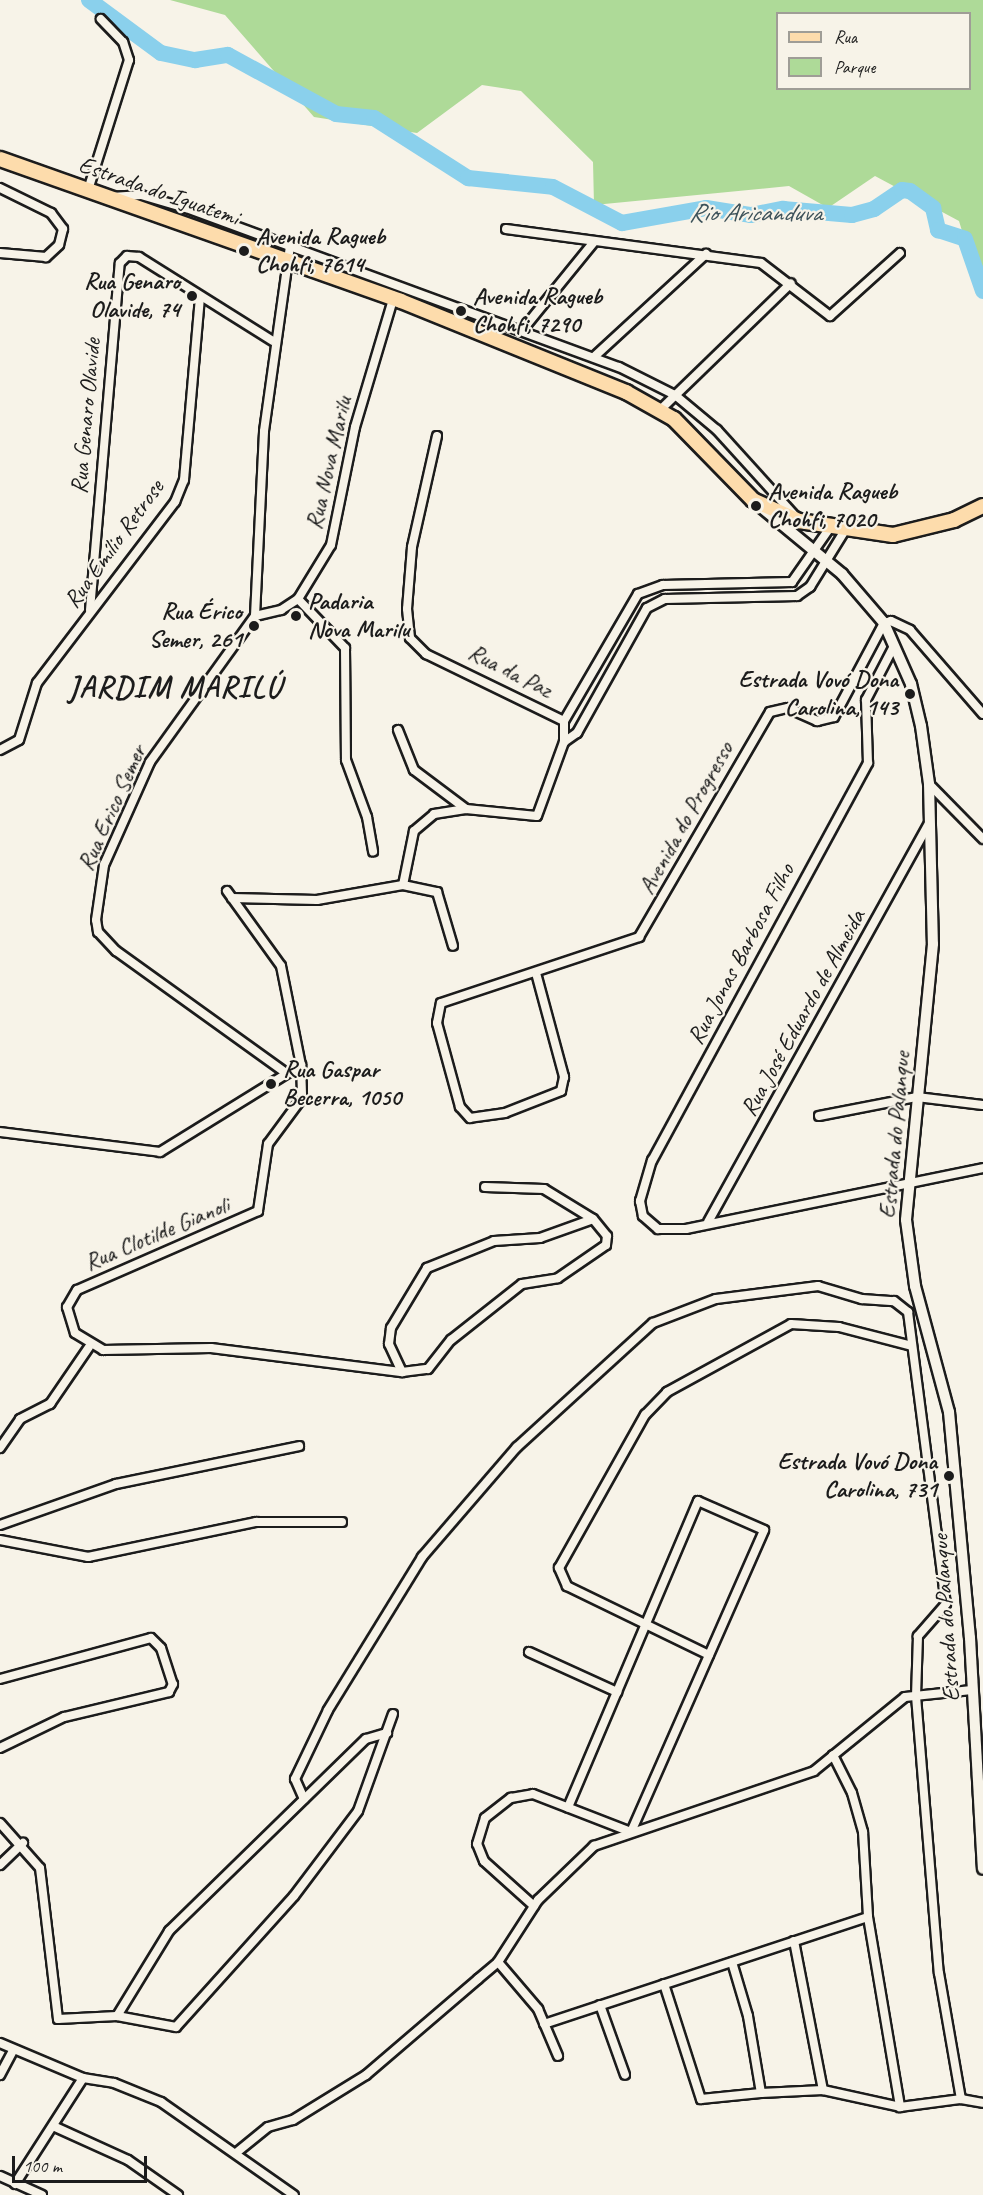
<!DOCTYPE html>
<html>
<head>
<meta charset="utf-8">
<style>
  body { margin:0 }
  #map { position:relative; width:983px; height:2195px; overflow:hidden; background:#f7f3e8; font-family:Caveat,sans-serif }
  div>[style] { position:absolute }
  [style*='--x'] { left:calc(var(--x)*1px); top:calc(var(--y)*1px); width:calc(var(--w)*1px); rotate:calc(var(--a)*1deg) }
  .green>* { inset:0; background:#aeda98 }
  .river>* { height:16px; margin:-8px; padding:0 8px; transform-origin:8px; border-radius:8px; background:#8ad0ec }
  .roads { filter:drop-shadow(2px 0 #1c1c1c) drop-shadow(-2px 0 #1c1c1c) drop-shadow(0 2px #1c1c1c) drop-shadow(0 -2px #1c1c1c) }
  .minor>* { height:8px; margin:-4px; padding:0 4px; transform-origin:4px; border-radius:4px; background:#f7f3e8 }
  .tertiary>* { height:10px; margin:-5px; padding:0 5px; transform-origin:5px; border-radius:5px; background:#f7f3e8 }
  .primary>* { height:14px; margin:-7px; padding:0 7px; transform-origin:7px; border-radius:7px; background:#fddcac }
  .dots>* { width:16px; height:16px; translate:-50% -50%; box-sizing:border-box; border:3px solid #f7f3e8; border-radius:50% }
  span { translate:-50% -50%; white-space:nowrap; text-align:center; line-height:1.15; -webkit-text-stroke:4.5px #f7f3e8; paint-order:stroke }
  .street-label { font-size:24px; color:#1c1c1c }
  .poi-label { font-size:24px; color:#1c1c1c; font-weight:700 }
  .left { translate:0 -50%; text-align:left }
  .right { translate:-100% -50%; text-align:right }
  .water-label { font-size:26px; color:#3d525a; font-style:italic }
  .district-label { font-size:30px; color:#1c1c1c; font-weight:700; letter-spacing:1.5px }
  .legend { position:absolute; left:776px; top:12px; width:195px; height:78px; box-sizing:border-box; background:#f7f3e8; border:2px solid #9f9d96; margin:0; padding:8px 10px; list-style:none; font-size:18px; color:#1c1c1c }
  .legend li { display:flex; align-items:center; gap:12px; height:30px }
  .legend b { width:30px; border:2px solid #9f9d96 }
  .scale { position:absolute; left:12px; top:2156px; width:135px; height:27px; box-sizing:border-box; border:3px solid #1c1c1c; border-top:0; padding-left:8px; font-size:18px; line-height:21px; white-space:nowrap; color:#1c1c1c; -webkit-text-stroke:4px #f7f3e8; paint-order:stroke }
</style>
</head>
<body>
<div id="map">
  <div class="green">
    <div style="clip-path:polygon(evenodd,170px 0,983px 0,983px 272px,973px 267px,959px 221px,875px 176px,828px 208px,789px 186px,594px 205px,593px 162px,521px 91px,482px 85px,417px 133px,314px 117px,225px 15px,170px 0,778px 14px,970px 14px,970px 88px,778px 88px,778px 14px)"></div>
  </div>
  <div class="river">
    <div style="--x:89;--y:0;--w:89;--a:36.4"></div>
    <div style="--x:161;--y:53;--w:35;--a:12"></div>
    <div style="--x:195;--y:60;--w:33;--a:-9"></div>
    <div style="--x:228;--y:55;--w:123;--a:28.6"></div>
    <div style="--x:336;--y:114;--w:38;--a:6"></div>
    <div style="--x:374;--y:118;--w:112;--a:32.6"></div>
    <div style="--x:468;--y:178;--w:85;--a:6"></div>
    <div style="--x:553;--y:187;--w:78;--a:27.6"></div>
    <div style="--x:622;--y:223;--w:85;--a:-10.1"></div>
    <div style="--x:706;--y:208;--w:46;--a:8.8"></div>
    <div style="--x:751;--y:215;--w:33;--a:-11"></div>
    <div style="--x:783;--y:209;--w:69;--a:5"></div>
    <div style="--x:852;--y:215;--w:23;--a:-15"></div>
    <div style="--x:874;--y:209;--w:34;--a:-34"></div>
    <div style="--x:902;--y:190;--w:8;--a:7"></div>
    <div style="--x:910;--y:191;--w:29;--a:36"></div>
    <div style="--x:933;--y:208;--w:23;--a:77"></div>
    <div style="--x:938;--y:230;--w:28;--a:18"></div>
    <div style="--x:965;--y:239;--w:55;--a:70.9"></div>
  </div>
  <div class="roads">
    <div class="minor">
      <div style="--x:0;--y:188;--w:57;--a:26.1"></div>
      <div style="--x:51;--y:213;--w:20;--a:53"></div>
      <div style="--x:63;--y:229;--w:16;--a:104"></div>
      <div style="--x:59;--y:245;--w:18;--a:137"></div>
      <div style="--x:46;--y:257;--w:46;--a:-175"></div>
      <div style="--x:88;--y:190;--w:136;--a:-72.5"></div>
      <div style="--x:129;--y:60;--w:19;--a:-108"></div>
      <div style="--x:123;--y:42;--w:32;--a:-134"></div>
      <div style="--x:112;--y:197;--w:29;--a:-4"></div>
      <div style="--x:141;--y:195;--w:47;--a:16.1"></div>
      <div style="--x:186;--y:208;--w:461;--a:20.2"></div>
      <div style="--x:619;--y:367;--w:63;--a:26.6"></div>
      <div style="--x:675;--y:395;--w:55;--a:39.8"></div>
      <div style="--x:717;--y:430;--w:115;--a:47.8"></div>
      <div style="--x:506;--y:229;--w:257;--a:7.6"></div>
      <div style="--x:761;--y:263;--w:87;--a:37.5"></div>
      <div style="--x:830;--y:316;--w:94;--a:-42"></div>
      <div style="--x:524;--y:328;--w:111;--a:-50.9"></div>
      <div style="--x:595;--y:356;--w:151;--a:-42.6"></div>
      <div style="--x:660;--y:410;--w:182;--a:-44.1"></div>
      <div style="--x:437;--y:436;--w:114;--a:102.7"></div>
      <div style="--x:412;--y:547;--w:62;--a:94.6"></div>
      <div style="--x:407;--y:609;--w:29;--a:84"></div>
      <div style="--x:410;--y:638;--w:23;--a:45"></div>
      <div style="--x:426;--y:654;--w:153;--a:25.9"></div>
      <div style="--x:298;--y:599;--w:68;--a:46.2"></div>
      <div style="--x:345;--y:648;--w:112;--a:89.5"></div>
      <div style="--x:346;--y:760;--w:61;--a:69.8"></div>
      <div style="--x:367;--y:817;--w:35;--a:80"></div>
      <div style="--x:90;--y:610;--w:348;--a:-85.1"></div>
      <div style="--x:120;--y:263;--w:10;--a:-45"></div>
      <div style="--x:127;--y:256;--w:12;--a:5"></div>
      <div style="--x:139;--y:257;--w:158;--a:32.1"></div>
      <div style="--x:255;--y:616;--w:27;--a:-13"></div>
      <div style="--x:281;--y:610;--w:20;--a:-33"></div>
      <div style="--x:298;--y:599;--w:63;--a:-58.6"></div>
      <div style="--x:331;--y:545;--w:120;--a:-78.5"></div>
      <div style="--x:355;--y:427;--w:137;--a:-73.4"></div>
      <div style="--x:894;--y:646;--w:61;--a:117.4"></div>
      <div style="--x:866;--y:700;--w:63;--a:88.2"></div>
      <div style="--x:868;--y:763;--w:452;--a:118.5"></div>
      <div style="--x:652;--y:1160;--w:43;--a:106.3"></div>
      <div style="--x:640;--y:1201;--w:15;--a:79"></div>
      <div style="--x:643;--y:1216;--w:20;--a:41"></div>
      <div style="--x:658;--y:1229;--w:28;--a:0"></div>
      <div style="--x:686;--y:1229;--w:303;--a:-11.6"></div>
      <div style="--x:398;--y:730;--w:43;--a:68.2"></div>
      <div style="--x:414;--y:770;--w:65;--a:36.9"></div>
      <div style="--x:564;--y:742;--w:16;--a:-35"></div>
      <div style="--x:577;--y:733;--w:143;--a:-60.8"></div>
      <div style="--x:647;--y:608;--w:20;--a:-27"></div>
      <div style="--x:665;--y:599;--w:132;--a:-1.3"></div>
      <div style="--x:797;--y:596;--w:16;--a:-35"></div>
      <div style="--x:810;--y:587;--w:65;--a:-58.3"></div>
      <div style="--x:0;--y:750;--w:21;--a:-28"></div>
      <div style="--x:19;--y:740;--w:60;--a:-72.5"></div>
      <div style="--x:37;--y:683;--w:228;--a:-52.7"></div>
      <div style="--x:175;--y:502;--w:24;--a:-68"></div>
      <div style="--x:184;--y:480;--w:184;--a:-85"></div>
      <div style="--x:929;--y:784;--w:77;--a:45.5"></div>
      <div style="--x:403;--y:885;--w:35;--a:12"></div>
      <div style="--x:437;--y:892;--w:56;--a:73.5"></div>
      <div style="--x:227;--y:891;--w:92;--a:54.2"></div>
      <div style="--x:281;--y:966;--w:101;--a:78.6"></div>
      <div style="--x:301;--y:1065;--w:33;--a:88"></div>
      <div style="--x:302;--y:1098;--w:57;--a:126.5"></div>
      <div style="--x:268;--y:1144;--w:68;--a:98.5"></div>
      <div style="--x:258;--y:1211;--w:197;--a:156.4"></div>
      <div style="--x:77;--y:1290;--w:20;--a:120"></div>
      <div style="--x:67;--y:1307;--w:27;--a:73"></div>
      <div style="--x:75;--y:1333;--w:33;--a:31"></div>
      <div style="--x:103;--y:1350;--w:108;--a:-1.1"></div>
      <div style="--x:211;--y:1348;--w:193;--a:7.2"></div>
      <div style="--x:402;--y:1372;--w:26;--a:-7"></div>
      <div style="--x:428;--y:1369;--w:37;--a:-52"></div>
      <div style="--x:451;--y:1340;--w:90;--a:-38.3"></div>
      <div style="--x:522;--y:1284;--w:36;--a:-9"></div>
      <div style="--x:558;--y:1278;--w:58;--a:-34.5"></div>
      <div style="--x:606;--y:1245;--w:9;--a:-84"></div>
      <div style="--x:607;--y:1236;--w:22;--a:-129"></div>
      <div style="--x:593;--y:1219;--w:57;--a:-148.5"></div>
      <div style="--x:544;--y:1189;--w:59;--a:-178.1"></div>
      <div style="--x:232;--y:898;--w:85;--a:1.3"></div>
      <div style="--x:317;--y:900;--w:87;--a:-9.9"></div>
      <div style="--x:403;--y:885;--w:55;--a:-78.5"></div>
      <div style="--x:414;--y:831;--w:26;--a:-40"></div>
      <div style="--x:434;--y:814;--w:32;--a:-9"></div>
      <div style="--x:466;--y:809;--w:71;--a:5.6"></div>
      <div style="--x:537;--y:816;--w:79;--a:-70"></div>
      <div style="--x:564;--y:742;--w:21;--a:-90"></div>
      <div style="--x:564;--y:721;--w:147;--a:-59.8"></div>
      <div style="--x:638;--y:594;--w:27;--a:-20"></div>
      <div style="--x:663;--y:585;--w:129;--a:-1.3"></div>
      <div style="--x:792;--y:582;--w:65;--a:-55.1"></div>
      <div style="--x:536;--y:973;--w:108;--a:74.9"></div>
      <div style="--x:564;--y:1077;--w:14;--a:102"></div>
      <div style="--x:561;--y:1091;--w:60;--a:158.6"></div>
      <div style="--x:505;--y:1113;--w:35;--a:172"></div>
      <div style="--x:470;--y:1118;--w:15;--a:-132"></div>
      <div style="--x:460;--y:1107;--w:87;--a:-105.3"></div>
      <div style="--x:437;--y:1023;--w:20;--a:-79"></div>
      <div style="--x:441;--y:1003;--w:209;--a:-18.4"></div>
      <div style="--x:639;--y:937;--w:260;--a:-59.8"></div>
      <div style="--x:770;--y:712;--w:18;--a:-13"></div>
      <div style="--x:788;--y:708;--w:32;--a:24"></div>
      <div style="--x:817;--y:721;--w:17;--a:-13"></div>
      <div style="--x:834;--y:717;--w:106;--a:-62"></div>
      <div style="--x:884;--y:623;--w:7;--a:-16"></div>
      <div style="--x:891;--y:621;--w:21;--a:25"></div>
      <div style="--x:910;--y:630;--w:111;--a:49"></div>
      <div style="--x:286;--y:1073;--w:209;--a:-144.3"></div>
      <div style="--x:116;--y:951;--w:26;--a:-133"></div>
      <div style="--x:98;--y:932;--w:12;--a:-99"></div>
      <div style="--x:96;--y:920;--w:56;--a:-81.7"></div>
      <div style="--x:104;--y:865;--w:113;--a:-65.9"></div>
      <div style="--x:150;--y:762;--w:180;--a:-54.3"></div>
      <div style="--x:255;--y:616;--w:185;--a:-87.2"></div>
      <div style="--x:264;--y:431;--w:187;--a:-82"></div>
      <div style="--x:819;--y:1116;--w:100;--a:-11"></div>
      <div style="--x:917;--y:1097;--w:66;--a:6.9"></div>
      <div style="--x:0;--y:1132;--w:161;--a:7.1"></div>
      <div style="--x:160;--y:1152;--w:166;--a:-31.7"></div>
      <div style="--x:708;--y:1222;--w:457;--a:-61"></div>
      <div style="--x:402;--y:1372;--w:31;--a:-115"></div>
      <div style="--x:389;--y:1344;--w:16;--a:-83"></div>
      <div style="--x:391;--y:1328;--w:70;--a:-59"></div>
      <div style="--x:427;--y:1268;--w:72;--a:-21.9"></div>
      <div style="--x:494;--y:1241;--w:46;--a:-3.7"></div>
      <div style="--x:540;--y:1238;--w:56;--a:-19.7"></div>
      <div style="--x:0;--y:1448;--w:35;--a:-55"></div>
      <div style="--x:20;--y:1419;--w:34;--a:-27"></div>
      <div style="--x:50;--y:1404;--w:69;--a:-55.6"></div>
      <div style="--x:0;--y:1525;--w:123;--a:-19.5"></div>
      <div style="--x:116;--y:1484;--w:187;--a:-11.7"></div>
      <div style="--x:0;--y:1540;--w:90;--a:10.9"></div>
      <div style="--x:88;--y:1557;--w:172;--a:-11.8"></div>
      <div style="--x:256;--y:1522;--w:86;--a:0"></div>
      <div style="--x:529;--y:1652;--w:97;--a:24.4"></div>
      <div style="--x:709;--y:1655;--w:158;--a:-154.1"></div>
      <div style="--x:567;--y:1586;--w:20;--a:-114"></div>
      <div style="--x:559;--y:1568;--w:176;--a:-60.7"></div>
      <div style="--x:645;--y:1415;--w:32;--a:-46"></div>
      <div style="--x:667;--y:1392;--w:141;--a:-28.7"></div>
      <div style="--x:791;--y:1324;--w:48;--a:3.6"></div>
      <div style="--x:839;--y:1327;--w:75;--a:14.6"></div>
      <div style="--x:0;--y:1679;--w:156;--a:-15.2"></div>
      <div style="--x:151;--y:1638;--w:14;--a:45"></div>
      <div style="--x:161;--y:1648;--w:38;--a:72"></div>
      <div style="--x:173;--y:1684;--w:9;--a:117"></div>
      <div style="--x:169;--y:1692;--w:108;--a:166.6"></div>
      <div style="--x:64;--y:1717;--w:71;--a:154.2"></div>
      <div style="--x:833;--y:1755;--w:42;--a:63.4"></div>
      <div style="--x:852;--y:1793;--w:41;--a:74.2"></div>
      <div style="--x:863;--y:1832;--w:85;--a:86.6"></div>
      <div style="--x:868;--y:1917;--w:193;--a:80.4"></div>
      <div style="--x:900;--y:2107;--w:62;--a:-7.5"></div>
      <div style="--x:304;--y:1799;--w:22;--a:-114"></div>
      <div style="--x:295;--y:1779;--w:76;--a:-64.4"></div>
      <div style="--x:328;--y:1710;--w:180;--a:-58.4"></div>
      <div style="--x:422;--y:1557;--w:145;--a:-49.2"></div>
      <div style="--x:517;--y:1447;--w:184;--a:-42.4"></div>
      <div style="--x:653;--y:1323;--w:67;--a:-20.9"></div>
      <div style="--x:716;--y:1299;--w:103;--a:-7.3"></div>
      <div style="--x:818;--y:1286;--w:46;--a:16.5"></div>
      <div style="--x:862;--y:1299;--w:32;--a:4"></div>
      <div style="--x:894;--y:1301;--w:18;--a:38"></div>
      <div style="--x:908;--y:1312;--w:294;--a:82.6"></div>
      <div style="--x:946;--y:1604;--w:43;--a:131.2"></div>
      <div style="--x:918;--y:1636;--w:60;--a:91.9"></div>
      <div style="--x:916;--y:1696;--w:278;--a:85.3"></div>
      <div style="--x:939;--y:1973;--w:128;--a:80.1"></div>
      <div style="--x:961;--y:2099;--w:22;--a:10"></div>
      <div style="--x:0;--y:1823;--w:60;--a:48.4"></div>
      <div style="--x:40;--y:1868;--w:152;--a:83.2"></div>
      <div style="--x:58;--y:2019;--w:59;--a:-2.9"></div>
      <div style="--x:117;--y:2016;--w:60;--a:10.6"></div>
      <div style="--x:176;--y:2027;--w:176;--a:-48"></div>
      <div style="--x:294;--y:1896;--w:106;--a:-53"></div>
      <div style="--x:358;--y:1811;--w:103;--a:-70.2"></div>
      <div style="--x:0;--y:1865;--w:32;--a:-44"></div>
      <div style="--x:534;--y:1906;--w:67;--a:-138"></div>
      <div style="--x:484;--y:1861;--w:18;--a:-112"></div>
      <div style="--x:477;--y:1844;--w:27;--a:-73"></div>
      <div style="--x:485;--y:1818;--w:33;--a:-38"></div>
      <div style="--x:511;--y:1798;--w:22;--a:-10"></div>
      <div style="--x:533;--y:1794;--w:105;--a:21.2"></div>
      <div style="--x:631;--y:1832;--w:330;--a:-66.2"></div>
      <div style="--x:764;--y:1530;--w:72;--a:-156.3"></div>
      <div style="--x:698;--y:1501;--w:333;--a:113"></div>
      <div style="--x:794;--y:1941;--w:152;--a:79"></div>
      <div style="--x:498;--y:1962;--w:62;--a:49.6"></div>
      <div style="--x:538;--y:2009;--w:51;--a:66.9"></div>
      <div style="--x:664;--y:1984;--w:121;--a:72.2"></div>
      <div style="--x:701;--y:2099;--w:60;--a:-5.7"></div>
      <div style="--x:761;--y:2093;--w:78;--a:-99.6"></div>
      <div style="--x:748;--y:2016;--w:56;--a:-106.5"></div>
      <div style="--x:600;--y:2005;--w:74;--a:70.3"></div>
      <div style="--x:117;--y:2016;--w:100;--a:-58.5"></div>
      <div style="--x:169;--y:1931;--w:275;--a:-44.3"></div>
      <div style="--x:366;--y:1739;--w:22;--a:-16"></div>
      <div style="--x:544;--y:2024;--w:341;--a:-18.3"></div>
      <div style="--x:0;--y:2043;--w:90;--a:22.9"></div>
      <div style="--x:0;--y:2075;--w:26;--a:-62"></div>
      <div style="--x:761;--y:2093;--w:62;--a:-2.8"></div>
      <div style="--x:823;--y:2090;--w:79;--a:12.4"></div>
      <div style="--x:53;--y:2126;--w:82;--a:24.4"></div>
      <div style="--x:128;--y:2160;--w:61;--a:35"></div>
      <div style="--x:236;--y:2153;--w:41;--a:-39.1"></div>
      <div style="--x:268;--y:2127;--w:26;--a:-16"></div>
      <div style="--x:293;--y:2120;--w:86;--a:-31.7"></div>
      <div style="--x:366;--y:2075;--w:148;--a:-40.6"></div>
      <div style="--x:478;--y:1979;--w:26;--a:-40"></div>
      <div style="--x:498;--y:1962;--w:74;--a:-57.2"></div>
      <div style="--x:538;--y:1900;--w:78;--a:-44"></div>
      <div style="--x:594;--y:1846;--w:232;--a:-18.8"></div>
      <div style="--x:814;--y:1771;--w:117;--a:-39.1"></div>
      <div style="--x:905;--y:1697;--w:67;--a:-6"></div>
      <div style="--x:0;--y:2176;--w:46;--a:24.3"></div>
      <div style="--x:15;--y:2184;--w:126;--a:-57.3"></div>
      <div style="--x:83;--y:2078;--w:31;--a:9"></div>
      <div style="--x:114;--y:2083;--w:51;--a:22"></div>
      <div style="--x:161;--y:2102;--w:162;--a:35"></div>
    </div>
    <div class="tertiary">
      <div style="--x:762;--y:508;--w:104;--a:39.5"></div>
      <div style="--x:842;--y:574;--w:65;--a:49.4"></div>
      <div style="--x:884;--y:623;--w:67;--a:66.1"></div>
      <div style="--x:911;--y:684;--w:43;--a:76.6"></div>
      <div style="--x:921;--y:726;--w:59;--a:82.1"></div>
      <div style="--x:929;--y:784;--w:160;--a:88.6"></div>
      <div style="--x:933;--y:944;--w:277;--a:95.6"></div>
      <div style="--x:906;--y:1220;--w:67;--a:82.2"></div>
      <div style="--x:915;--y:1286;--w:131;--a:74.9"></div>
      <div style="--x:949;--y:1412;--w:227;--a:84.7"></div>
      <div style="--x:970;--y:1638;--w:231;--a:86.8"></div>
    </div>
    <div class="primary">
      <div style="--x:0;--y:159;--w:425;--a:19.5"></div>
      <div style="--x:401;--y:301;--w:243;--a:22"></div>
      <div style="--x:626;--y:392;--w:55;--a:29.4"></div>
      <div style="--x:674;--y:419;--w:113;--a:45.7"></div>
      <div style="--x:753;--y:500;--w:51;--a:24.5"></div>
      <div style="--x:799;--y:521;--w:95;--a:8.5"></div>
      <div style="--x:893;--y:535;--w:63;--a:-13.8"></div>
      <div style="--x:954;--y:520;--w:32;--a:-26"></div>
    </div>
  </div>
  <div class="dots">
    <div style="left:244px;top:251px;background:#1c1c1c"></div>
    <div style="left:192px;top:296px;background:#1c1c1c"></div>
    <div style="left:461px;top:311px;background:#1c1c1c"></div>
    <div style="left:756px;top:506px;background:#1c1c1c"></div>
    <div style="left:296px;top:616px;background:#1c1c1c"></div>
    <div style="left:254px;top:626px;background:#1c1c1c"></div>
    <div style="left:910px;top:694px;background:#1c1c1c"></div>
    <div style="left:271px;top:1084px;background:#1c1c1c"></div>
    <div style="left:949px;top:1476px;background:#1c1c1c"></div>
  </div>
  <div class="street-label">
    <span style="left:159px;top:191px;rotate:19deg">Estrada do Iguatemi</span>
    <span style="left:86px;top:416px;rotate:-85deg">Rua Genaro Olavide</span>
    <span style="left:329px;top:463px;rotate:-77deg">Rua Nova Marilu</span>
    <span style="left:114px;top:544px;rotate:-54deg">Rua Emílio Retrose</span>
    <span style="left:510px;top:671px;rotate:27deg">Rua da Paz</span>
    <span style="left:112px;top:808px;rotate:-66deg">Rua Erico Semer</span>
    <span style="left:686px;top:818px;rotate:-61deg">Avenida do Progresso</span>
    <span style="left:741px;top:954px;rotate:-62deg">Rua Jonas Barbosa Filho</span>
    <span style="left:803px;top:1013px;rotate:-61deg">Rua José Eduardo de Almeida</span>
    <span style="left:895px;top:1135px;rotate:-85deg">Estrada do Palanque</span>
    <span style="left:157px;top:1234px;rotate:-23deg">Rua Clotilde Gianoli</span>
    <span style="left:946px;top:1618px;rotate:-94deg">Estrada do Palanque</span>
  </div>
  <div class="poi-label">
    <span class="left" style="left:256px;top:251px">Avenida Ragueb<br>Chohfi, 7614</span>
    <span class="right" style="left:180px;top:296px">Rua Genaro<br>Olavide, 74</span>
    <span class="left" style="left:473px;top:311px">Avenida Ragueb<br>Chohfi, 7290</span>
    <span class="left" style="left:768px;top:506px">Avenida Ragueb<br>Chohfi, 7020</span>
    <span class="left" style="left:308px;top:616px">Padaria<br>Nova Marilu</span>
    <span class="right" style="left:242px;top:626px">Rua Érico<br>Semer, 261</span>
    <span class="right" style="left:898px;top:694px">Estrada Vovó Dona<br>Carolina, 143</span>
    <span class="left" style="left:283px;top:1084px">Rua Gaspar<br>Becerra, 1050</span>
    <span class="right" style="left:937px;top:1476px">Estrada Vovó Dona<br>Carolina, 731</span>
  </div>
  <div class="water-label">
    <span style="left:755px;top:213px">Rio Aricanduva</span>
  </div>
  <div class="district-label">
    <span style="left:175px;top:687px">JARDIM MARILÚ</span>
  </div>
  <ul class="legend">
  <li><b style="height:8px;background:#fddcac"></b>Rua</li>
  <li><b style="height:16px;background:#aeda98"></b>Parque</li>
  </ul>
  <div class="scale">100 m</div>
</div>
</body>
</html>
